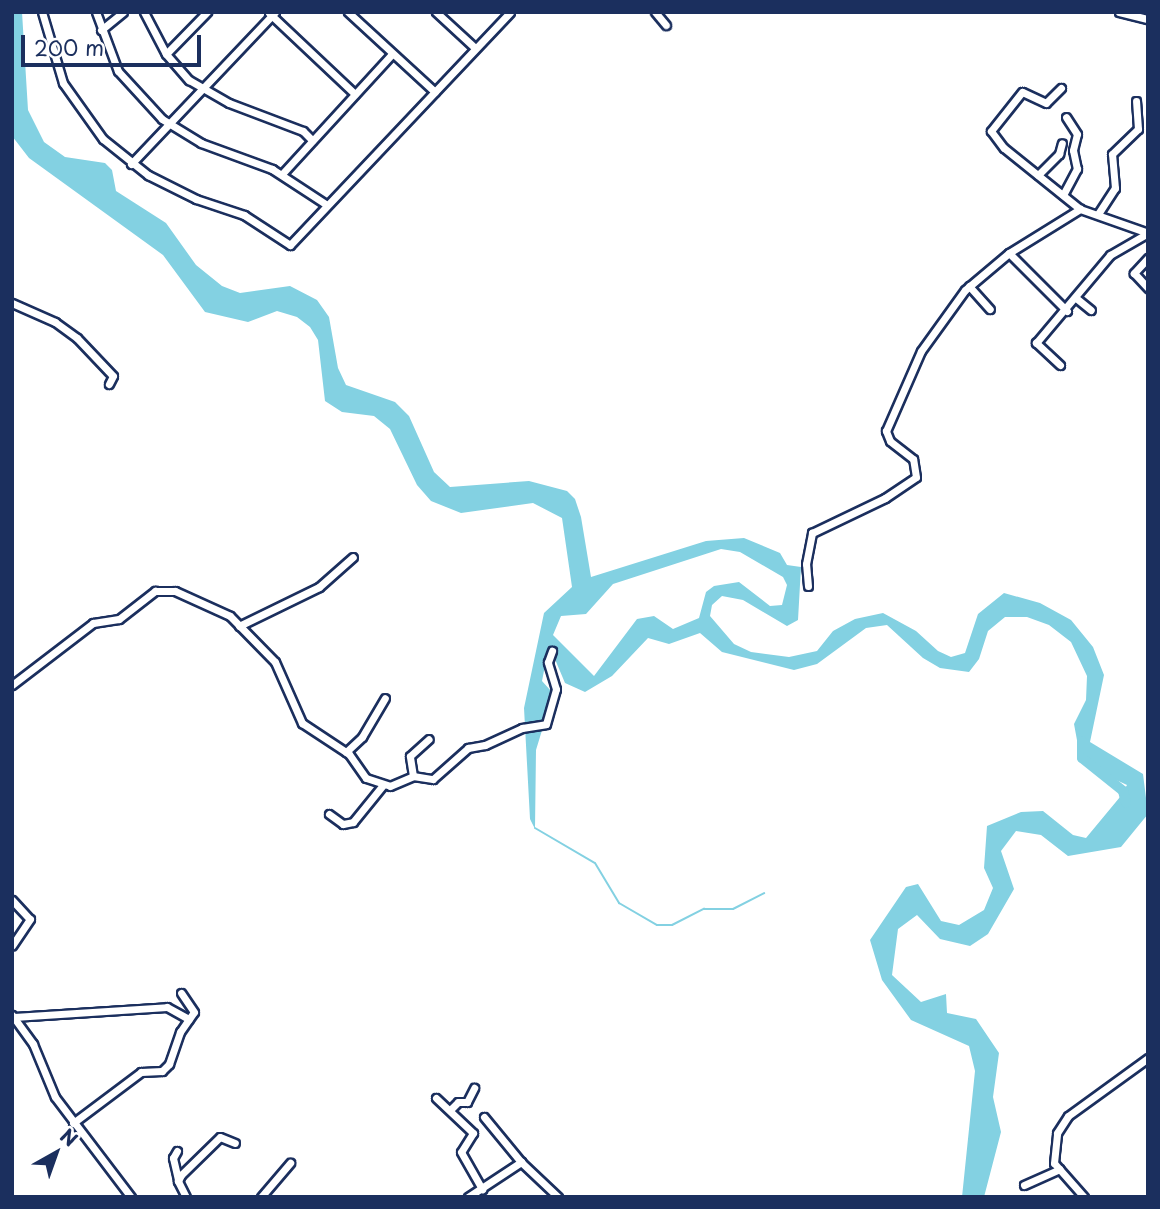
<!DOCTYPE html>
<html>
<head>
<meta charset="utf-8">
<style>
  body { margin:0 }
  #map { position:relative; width:1160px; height:1209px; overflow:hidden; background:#fff; font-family:"Playpen Sans",sans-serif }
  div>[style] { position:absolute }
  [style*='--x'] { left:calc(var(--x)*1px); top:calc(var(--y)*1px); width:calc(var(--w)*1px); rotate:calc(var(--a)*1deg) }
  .water>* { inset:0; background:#83d1e2 }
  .stream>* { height:2px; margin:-1px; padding:0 1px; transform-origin:1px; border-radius:1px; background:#83d1e2 }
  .river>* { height:10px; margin:-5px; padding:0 5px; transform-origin:5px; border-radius:5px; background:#83d1e2 }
  .roads { filter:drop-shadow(2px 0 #1b2f5e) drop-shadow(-2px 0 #1b2f5e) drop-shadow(0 2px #1b2f5e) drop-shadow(0 -2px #1b2f5e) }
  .minor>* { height:7px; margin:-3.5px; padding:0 3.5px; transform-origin:3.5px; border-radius:3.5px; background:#fff }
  span { translate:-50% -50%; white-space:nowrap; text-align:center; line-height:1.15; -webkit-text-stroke:7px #fff; paint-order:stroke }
  .frame { position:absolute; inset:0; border:14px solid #1b2f5e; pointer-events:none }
  .north { position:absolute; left:21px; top:1118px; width:70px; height:70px; -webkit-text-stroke:5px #fff; paint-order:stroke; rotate:40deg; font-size:19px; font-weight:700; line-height:28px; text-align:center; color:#1b2f5e }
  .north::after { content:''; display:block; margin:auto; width:24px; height:32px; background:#1b2f5e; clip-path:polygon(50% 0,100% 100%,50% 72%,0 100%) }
  .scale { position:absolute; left:21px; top:35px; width:180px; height:32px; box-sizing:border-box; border:4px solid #1b2f5e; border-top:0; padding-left:9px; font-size:21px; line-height:24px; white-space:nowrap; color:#1b2f5e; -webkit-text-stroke:5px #fff; paint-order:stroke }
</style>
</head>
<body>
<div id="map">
  <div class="water">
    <div style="clip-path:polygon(evenodd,12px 12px,22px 12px,28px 110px,44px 142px,65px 157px,105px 163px,112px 170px,116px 191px,166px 223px,196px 265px,222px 286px,240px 293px,290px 286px,317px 300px,329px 317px,338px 368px,346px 385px,395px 402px,409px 416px,434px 472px,450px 487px,529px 481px,567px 491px,575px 499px,581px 517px,591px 577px,706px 541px,744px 538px,780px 553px,787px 565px,801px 567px,798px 620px,787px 626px,743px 600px,722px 596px,712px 605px,710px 616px,734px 644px,751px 652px,789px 657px,817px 651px,833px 631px,855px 619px,883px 613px,916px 631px,938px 651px,951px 657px,965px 653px,978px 614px,1004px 593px,1040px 603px,1071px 620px,1093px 647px,1104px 675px,1090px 742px,1143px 774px,1148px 814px,1121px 847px,1068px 856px,1041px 835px,1016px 831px,1001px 851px,1014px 889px,988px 934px,970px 946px,940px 939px,917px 915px,898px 929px,892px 975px,921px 1002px,946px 994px,947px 1013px,976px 1019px,999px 1053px,993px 1097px,1001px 1132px,984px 1197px,962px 1197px,975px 1071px,969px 1046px,911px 1020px,882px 980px,870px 940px,906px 887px,918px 884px,941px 921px,959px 925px,984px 910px,993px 888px,984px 868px,987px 826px,1021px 812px,1043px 811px,1073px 835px,1086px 838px,1120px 797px,1127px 785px,1097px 771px,1079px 751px,1074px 724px,1086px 700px,1087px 676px,1071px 642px,1049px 625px,1027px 617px,1005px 617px,988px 631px,979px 659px,969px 672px,940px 668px,923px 658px,887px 625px,866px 628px,817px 664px,794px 670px,722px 652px,700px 633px,669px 644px,648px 638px,612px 676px,585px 692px,565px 683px,549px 645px,542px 681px,551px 691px,550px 704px,536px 750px,535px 829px,530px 819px,524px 708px,544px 613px,572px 587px,562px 518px,533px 503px,461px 513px,431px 501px,417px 485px,390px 429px,374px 416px,342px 412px,325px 401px,318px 340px,310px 327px,297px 317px,277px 311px,248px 322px,205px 312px,163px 255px,29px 158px,12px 136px,12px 12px,721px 549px,740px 552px,783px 577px,787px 585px,782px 605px,770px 606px,739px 582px,714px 586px,706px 592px,699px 618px,673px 629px,654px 616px,637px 619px,594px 676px,553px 635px,561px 616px,586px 614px,613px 584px,721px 549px)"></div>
  </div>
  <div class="stream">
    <div style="--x:535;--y:828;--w:69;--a:30.3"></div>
    <div style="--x:595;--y:863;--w:47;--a:59"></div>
    <div style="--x:619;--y:903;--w:44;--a:30.1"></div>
    <div style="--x:657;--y:925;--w:15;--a:0"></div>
    <div style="--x:672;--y:925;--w:36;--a:-27"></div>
    <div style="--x:704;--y:909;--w:29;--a:0"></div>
    <div style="--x:733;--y:909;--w:35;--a:-27"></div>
  </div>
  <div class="river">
    <div style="--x:1082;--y:741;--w:17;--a:90"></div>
    <div style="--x:1082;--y:758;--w:53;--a:38.8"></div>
    <div style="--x:1123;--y:791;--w:12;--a:76"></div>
  </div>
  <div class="roads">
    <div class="minor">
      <div style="--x:42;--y:12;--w:74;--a:73.5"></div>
      <div style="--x:63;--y:83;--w:69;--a:54.5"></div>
      <div style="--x:103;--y:139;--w:58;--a:38.7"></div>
      <div style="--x:148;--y:175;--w:54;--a:26.6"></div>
      <div style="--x:196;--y:199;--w:51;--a:18.4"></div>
      <div style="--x:244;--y:215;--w:55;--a:33.1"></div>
      <div style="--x:290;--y:245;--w:320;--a:-46.6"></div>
      <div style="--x:96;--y:12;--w:63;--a:69.6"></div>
      <div style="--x:118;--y:71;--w:65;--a:47.5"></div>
      <div style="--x:162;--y:119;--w:46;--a:31.6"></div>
      <div style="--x:201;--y:143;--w:76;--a:20.1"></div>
      <div style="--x:272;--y:169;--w:66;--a:33.2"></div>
      <div style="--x:144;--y:12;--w:47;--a:62.4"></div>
      <div style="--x:166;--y:54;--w:35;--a:49"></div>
      <div style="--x:189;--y:80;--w:46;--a:29.9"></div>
      <div style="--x:229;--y:103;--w:79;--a:20.7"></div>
      <div style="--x:303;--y:131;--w:13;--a:45"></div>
      <div style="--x:348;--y:12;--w:118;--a:42.6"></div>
      <div style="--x:436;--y:12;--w:53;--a:42.7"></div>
      <div style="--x:655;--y:12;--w:17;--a:50"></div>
      <div style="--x:1119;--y:12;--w:30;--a:14"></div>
      <div style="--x:269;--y:13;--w:118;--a:43.3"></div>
      <div style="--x:101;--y:30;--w:28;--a:-39"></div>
      <div style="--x:166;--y:54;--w:59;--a:-45.7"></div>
      <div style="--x:1061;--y:88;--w:21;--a:135"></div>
      <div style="--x:1046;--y:103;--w:26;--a:-155"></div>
      <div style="--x:1022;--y:92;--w:50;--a:128.5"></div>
      <div style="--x:991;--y:131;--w:21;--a:53"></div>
      <div style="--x:1004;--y:148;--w:97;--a:38.8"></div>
      <div style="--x:131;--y:164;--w:209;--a:-46.5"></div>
      <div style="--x:282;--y:174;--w:163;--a:-47.5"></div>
      <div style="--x:1038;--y:175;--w:30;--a:-45"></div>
      <div style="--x:1059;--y:154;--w:11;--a:-75"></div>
      <div style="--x:1063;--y:195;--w:30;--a:-62"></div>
      <div style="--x:1077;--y:169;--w:19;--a:-102"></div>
      <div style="--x:1073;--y:150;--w:16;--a:-76"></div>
      <div style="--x:1077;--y:134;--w:20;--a:-123"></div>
      <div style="--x:1098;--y:214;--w:31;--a:-57"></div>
      <div style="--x:1115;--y:188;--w:34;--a:-95"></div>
      <div style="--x:1112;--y:154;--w:36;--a:-44"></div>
      <div style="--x:1138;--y:129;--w:28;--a:-94"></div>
      <div style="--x:1009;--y:253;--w:82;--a:45"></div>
      <div style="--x:1148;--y:258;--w:21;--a:133"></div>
      <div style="--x:1134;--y:273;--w:21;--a:47"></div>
      <div style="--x:969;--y:286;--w:31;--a:48"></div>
      <div style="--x:1076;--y:298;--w:19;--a:39"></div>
      <div style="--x:12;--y:303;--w:47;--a:23.8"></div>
      <div style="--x:55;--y:322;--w:27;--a:36"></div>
      <div style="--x:77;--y:338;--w:52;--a:46.5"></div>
      <div style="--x:113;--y:376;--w:9;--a:117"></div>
      <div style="--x:1060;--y:365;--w:33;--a:-137"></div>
      <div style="--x:1036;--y:343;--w:115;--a:-49.9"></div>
      <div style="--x:1110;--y:255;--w:44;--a:-30.1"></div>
      <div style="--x:808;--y:586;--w:22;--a:-95"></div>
      <div style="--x:806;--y:564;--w:32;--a:-79"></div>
      <div style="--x:812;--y:533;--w:81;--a:-25.6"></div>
      <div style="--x:885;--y:498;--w:37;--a:-34"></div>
      <div style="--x:916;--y:477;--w:18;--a:-99"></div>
      <div style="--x:913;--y:459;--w:29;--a:-142"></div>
      <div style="--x:890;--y:441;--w:11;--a:-112"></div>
      <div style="--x:886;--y:431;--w:87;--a:-66.4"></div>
      <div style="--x:921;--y:351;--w:75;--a:-54.2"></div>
      <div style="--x:965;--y:290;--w:57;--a:-40.1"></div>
      <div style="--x:1009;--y:253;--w:84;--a:-31.8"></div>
      <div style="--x:1080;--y:209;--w:72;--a:19.4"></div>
      <div style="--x:239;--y:626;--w:89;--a:-26"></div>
      <div style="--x:319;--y:587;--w:45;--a:-41.4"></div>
      <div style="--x:12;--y:685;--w:102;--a:-37.4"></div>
      <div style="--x:93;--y:623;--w:26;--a:-9"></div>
      <div style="--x:119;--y:619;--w:46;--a:-37.9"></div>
      <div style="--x:155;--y:591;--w:20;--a:0"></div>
      <div style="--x:175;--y:591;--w:60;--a:24.4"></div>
      <div style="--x:230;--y:616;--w:64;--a:45.6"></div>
      <div style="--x:275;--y:662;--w:67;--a:66.1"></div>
      <div style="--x:302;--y:723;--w:56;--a:33.4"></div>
      <div style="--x:349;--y:754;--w:29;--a:55"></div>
      <div style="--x:366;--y:778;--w:25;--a:18"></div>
      <div style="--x:390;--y:786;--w:25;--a:-23"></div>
      <div style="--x:413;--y:776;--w:20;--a:9"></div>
      <div style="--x:433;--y:779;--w:47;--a:-41.5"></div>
      <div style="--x:468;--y:748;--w:17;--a:-10"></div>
      <div style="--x:485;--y:745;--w:41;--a:-24.7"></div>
      <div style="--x:522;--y:728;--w:24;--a:-9"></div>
      <div style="--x:546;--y:724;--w:36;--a:-74"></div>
      <div style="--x:556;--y:689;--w:28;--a:-107"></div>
      <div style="--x:548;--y:662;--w:12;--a:-70"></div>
      <div style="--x:346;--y:752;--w:22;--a:-43"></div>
      <div style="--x:362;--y:737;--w:45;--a:-59.5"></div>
      <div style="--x:413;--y:776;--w:20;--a:-99"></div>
      <div style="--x:410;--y:756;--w:25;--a:-42"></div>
      <div style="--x:329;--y:814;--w:17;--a:36"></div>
      <div style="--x:343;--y:824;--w:10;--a:-11"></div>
      <div style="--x:353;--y:822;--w:48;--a:-51"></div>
      <div style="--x:12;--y:900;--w:26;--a:47"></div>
      <div style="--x:30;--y:919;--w:32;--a:124"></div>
      <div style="--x:12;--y:1015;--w:36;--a:54"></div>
      <div style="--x:33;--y:1044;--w:57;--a:67.5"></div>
      <div style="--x:55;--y:1097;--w:126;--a:52.8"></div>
      <div style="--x:14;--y:1017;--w:153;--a:-3.7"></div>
      <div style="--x:167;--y:1007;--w:25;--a:29"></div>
      <div style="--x:436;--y:1098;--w:51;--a:43.4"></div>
      <div style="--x:473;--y:1133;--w:22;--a:122"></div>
      <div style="--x:461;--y:1152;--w:43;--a:60.4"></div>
      <div style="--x:450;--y:1110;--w:11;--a:-45"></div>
      <div style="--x:458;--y:1102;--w:9;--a:0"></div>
      <div style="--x:467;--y:1102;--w:16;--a:-63"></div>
      <div style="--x:484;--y:1117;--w:58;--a:50.6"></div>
      <div style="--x:521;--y:1162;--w:51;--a:43.4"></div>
      <div style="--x:73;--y:1123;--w:85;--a:-36.9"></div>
      <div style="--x:141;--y:1072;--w:21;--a:-3"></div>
      <div style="--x:162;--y:1071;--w:10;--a:-45"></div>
      <div style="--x:169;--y:1064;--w:34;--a:-71"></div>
      <div style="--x:180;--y:1032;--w:24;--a:-55"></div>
      <div style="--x:194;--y:1012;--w:23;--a:-124"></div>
      <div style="--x:177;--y:1151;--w:8;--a:120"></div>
      <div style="--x:173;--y:1158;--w:23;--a:77"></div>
      <div style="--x:1024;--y:1185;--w:39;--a:-24"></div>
      <div style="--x:186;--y:1197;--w:18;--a:-117"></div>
      <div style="--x:178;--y:1181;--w:7;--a:-63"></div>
      <div style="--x:181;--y:1175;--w:54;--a:-44.3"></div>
      <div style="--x:220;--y:1137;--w:16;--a:22"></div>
      <div style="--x:261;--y:1197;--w:45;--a:-49.5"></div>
      <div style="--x:468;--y:1197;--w:64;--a:-33.4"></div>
      <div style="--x:1084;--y:1197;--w:45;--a:-131.4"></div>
      <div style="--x:1054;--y:1163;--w:30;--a:-84"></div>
      <div style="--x:1057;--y:1133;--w:20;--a:-57"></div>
      <div style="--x:1068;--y:1116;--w:99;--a:-35.9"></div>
    </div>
  </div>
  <div class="frame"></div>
  <div class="north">N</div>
  <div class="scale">200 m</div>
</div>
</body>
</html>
